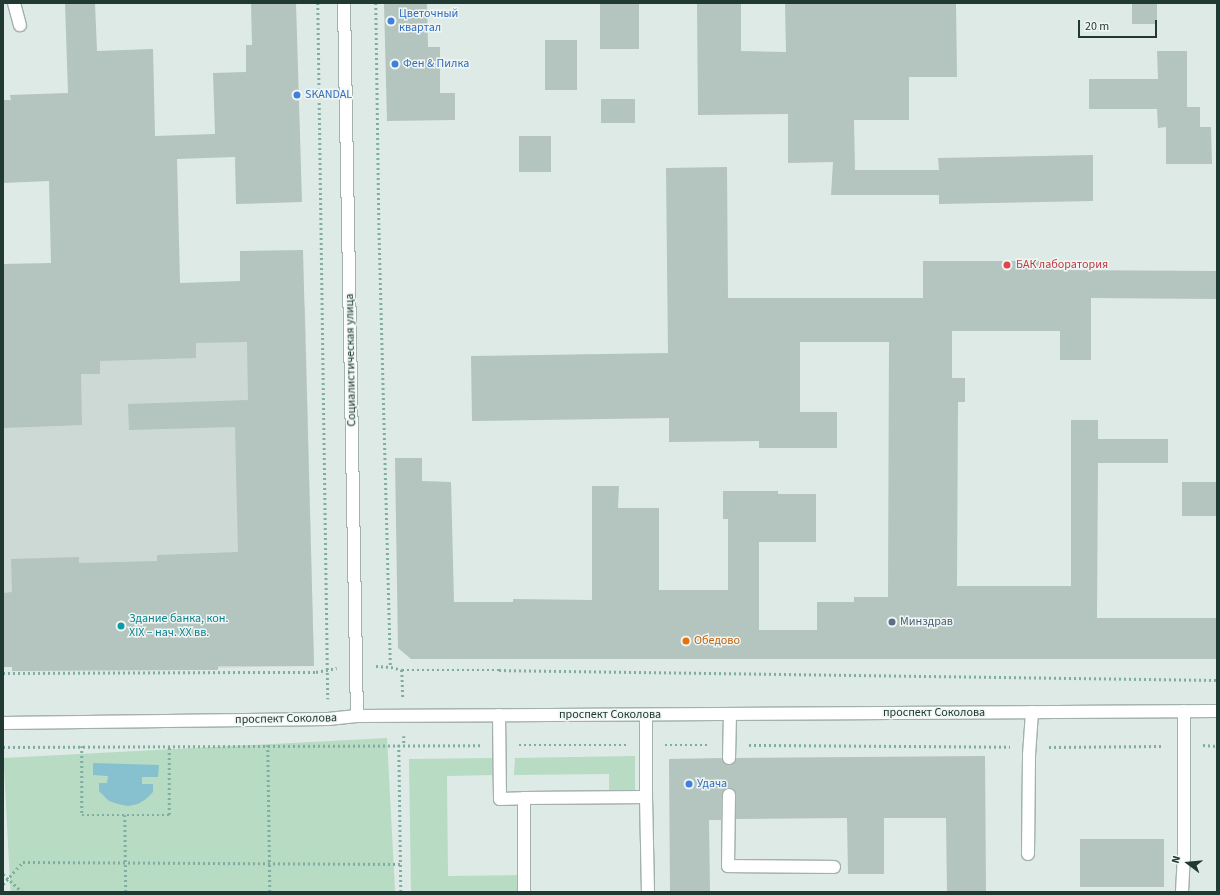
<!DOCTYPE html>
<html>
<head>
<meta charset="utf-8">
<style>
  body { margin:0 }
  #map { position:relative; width:1220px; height:895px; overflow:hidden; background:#deeae5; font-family:"Source Sans 3",sans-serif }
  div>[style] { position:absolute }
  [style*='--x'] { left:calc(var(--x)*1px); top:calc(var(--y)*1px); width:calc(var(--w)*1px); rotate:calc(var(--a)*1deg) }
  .built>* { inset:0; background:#cdd9d4 }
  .green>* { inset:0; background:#b7dbc3; transform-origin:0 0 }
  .water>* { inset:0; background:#87c0ce }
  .building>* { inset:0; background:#b4c4be; transform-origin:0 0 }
  .path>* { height:2.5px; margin-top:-1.25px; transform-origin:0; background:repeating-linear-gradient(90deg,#7fada1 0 2px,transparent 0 5px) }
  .roads { filter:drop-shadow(1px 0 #a1b1ac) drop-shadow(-1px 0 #a1b1ac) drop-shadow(0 1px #a1b1ac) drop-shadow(0 -1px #a1b1ac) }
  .lane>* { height:12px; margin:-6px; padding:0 6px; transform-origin:6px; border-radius:6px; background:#fff }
  .secondary>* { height:12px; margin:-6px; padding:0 6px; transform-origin:6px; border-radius:6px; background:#fff }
  .dots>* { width:11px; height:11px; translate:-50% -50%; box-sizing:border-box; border:2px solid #eff6f3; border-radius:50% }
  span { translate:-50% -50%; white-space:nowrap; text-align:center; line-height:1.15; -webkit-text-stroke:3px #eff6f3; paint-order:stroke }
  .shop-label { font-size:12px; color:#366cbe }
  .left { translate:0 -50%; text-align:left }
  .health-label { font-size:12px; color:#be3a42 }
  .street-label { font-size:12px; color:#203933 }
  .culture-label { font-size:12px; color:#0d838f }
  .service-label { font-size:12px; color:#4e5e75 }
  .food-label { font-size:12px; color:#c56008 }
  .frame { position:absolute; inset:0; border:4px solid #203933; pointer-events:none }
  .north { position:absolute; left:1168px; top:843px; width:40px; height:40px; -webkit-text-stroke:3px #eff6f3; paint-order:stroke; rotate:286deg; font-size:11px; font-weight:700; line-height:16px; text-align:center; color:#203933 }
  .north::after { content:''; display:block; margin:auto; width:14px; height:18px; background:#203933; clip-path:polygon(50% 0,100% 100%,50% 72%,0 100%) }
  .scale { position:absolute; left:1078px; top:20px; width:79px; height:18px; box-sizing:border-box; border:2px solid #203933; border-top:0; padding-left:5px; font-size:12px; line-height:14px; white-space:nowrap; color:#203933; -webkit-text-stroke:3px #eff6f3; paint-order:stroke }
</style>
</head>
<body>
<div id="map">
  <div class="built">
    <div style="clip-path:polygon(3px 297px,69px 313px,305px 306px,314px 666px,12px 671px,12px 667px,3px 667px)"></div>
  </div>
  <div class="green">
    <div style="left:387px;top:738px;width:154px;height:384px;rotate:87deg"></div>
    <div style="clip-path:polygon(635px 756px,635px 790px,609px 791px,609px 774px,514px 775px,515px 758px)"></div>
    <div style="clip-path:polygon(492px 758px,492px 775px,447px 776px,448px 876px,520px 875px,520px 892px,411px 892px,409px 759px)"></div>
  </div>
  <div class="water">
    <div style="clip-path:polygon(93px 763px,159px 765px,158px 777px,142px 777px,142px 784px,153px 784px,153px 792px,146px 799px,138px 804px,128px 806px,118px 804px,109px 801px,99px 791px,99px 783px,107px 783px,108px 776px,93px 775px)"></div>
  </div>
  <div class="building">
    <div style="clip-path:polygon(65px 3px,95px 3px,97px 51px,153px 49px,155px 136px,215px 134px,213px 73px,246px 72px,246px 45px,252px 45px,251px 3px,296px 3px,302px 202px,236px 204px,235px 157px,177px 159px,180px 283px,240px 281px,240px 251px,303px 250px,314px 666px,218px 666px,218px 670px,200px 670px,12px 671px,12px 667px,3px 667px,3px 593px,12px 592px,11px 559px,79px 557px,79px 563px,157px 561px,157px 555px,238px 552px,235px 427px,129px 430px,128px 404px,248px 400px,247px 342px,196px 343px,196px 358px,100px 361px,100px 374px,81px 374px,82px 425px,3px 428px,3px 264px,51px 263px,49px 181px,3px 183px,3px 100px,11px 100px,10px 95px,68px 93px)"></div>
    <div style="clip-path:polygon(384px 3px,427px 3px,428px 47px,440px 47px,440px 93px,455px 93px,455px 120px,387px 121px)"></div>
    <div style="left:600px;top:3px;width:39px;height:46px"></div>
    <div style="clip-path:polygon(697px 3px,741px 3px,741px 51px,786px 52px,785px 3px,956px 3px,957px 77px,909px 77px,909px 120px,854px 120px,855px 170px,939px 170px,938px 158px,1093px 155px,1093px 201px,939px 204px,939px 195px,831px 195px,833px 162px,788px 163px,788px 114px,698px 115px)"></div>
    <div style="left:1132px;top:3px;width:25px;height:21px"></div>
    <div style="left:545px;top:40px;width:32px;height:50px"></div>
    <div style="clip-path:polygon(1157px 51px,1187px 51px,1187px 107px,1200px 107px,1200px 127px,1211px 127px,1212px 164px,1166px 164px,1166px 127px,1158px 128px,1157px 109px,1089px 109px,1089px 79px,1158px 79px)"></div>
    <div style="left:601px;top:99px;width:34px;height:24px"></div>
    <div style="left:519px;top:136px;width:32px;height:36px"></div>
    <div style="clip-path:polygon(727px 167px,728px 298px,923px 298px,923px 261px,1054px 261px,1054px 270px,1217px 271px,1217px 299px,1091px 298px,1091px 360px,1060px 360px,1060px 331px,952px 331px,952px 378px,965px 378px,965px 402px,958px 402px,957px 586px,1071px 586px,1071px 420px,1098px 420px,1098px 439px,1168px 439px,1168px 463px,1098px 463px,1097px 618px,1217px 618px,1217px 659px,411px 659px,398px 648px,395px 458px,422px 458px,422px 481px,451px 482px,454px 602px,513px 602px,513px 599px,592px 600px,592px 486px,619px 486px,618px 508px,659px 508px,659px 590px,728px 590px,728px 519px,723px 519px,723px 491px,778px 491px,778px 494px,816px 494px,816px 542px,759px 542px,759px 630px,817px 630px,817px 602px,854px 602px,854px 597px,888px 597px,889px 342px,800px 342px,800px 412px,837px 412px,837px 448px,759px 448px,759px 441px,669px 442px,669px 418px,472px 421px,471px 356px,668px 353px,666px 168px)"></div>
    <div style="left:1182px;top:482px;width:35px;height:34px"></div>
    <div style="clip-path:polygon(985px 756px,986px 892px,947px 892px,946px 818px,884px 818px,884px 874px,848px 874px,847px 818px,736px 819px,736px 795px,733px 789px,729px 788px,723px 791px,722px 795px,721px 820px,709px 820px,710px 892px,670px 892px,669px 759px,722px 758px,725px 764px,729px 765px,735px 762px,736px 758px)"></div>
    <div style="left:1080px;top:839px;width:84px;height:48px"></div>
  </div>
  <div class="path">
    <div style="--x:318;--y:3;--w:696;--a:89.18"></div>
    <div style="--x:376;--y:3;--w:220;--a:89.2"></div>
    <div style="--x:379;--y:223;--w:444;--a:88.5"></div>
    <div style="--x:391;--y:667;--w:11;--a:15"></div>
    <div style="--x:402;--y:670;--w:27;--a:88"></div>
    <div style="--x:376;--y:666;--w:15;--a:4"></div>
    <div style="--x:402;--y:670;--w:97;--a:0"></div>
    <div style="--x:499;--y:670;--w:718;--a:0.8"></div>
    <div style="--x:3;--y:673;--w:313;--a:-0.2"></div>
    <div style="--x:316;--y:672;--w:21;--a:-11"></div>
    <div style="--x:404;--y:736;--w:9;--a:90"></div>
    <div style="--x:268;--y:745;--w:147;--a:89.2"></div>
    <div style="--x:399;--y:745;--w:147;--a:89.2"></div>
    <div style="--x:519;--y:745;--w:107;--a:0"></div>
    <div style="--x:665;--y:745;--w:45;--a:0"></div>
    <div style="--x:749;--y:745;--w:261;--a:0.4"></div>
    <div style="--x:1203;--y:745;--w:14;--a:4"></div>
    <div style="--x:82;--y:746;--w:69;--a:90"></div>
    <div style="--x:82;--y:815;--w:87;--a:0"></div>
    <div style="--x:169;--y:815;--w:69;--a:-90"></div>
    <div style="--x:3;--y:747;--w:477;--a:-0.2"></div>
    <div style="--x:1049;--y:747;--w:115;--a:-0.5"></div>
    <div style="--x:125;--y:815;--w:77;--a:89.3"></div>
    <div style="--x:3;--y:874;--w:26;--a:43"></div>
    <div style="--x:3;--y:884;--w:30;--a:-48"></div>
    <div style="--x:23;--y:862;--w:378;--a:0.3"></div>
  </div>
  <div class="roads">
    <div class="lane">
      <div style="--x:14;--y:3;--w:23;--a:75"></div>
      <div style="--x:499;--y:715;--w:84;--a:89.3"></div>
      <div style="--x:500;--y:799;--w:24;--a:-2"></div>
      <div style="--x:729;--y:758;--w:44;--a:-88.7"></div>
      <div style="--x:729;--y:795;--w:71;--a:90.8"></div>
      <div style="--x:728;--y:866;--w:106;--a:0.5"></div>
      <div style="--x:646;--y:797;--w:95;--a:88.8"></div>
      <div style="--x:1028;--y:854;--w:99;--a:-89.4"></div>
      <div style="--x:1029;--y:755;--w:43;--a:-86"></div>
      <div style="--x:524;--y:892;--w:94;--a:-90"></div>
      <div style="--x:524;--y:798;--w:122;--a:-0.5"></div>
      <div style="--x:646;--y:797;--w:82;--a:-90"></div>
      <div style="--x:1182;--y:892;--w:34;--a:-87"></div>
      <div style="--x:1184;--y:858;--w:147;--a:-90"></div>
    </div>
    <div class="secondary">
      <div style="--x:344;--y:3;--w:713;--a:88.96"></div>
      <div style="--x:3;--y:723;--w:325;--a:-0.7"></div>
      <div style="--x:328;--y:719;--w:29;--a:-6"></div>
      <div style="--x:357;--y:716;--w:860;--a:-0.33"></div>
    </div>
  </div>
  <div class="dots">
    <div style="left:391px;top:21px;background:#3f7fe0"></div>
    <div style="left:395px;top:64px;background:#3f7fe0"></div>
    <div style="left:297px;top:95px;background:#3f7fe0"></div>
    <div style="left:1007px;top:265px;background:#e0444e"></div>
    <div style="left:892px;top:622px;background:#5c6f8a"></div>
    <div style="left:121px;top:626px;background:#0f9aa8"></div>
    <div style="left:686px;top:641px;background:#e8710a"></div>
    <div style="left:689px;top:784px;background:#3f7fe0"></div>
  </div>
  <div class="shop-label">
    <span class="left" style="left:399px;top:21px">Цветочный<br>квартал</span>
    <span class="left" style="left:403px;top:64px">Фен &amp; Пилка</span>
    <span class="left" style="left:305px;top:95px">SKANDAL</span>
    <span class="left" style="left:697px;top:784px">Удача</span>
  </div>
  <div class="health-label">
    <span class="left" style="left:1016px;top:265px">БАК лаборатория</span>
  </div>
  <div class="street-label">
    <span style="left:351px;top:360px;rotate:-91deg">Социалистическая улица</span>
    <span style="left:934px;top:713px">проспект Соколова</span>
    <span style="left:610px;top:715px">проспект Соколова</span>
    <span style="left:286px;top:719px;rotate:-1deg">проспект Соколова</span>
  </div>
  <div class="culture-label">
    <span class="left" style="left:129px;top:626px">Здание банка, кон.<br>XIX – нач. XX вв.</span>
  </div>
  <div class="service-label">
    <span class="left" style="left:900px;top:622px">Минздрав</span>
  </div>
  <div class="food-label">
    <span class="left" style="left:694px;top:641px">Обедово</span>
  </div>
  <div class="frame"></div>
  <div class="north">N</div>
  <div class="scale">20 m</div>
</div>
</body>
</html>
